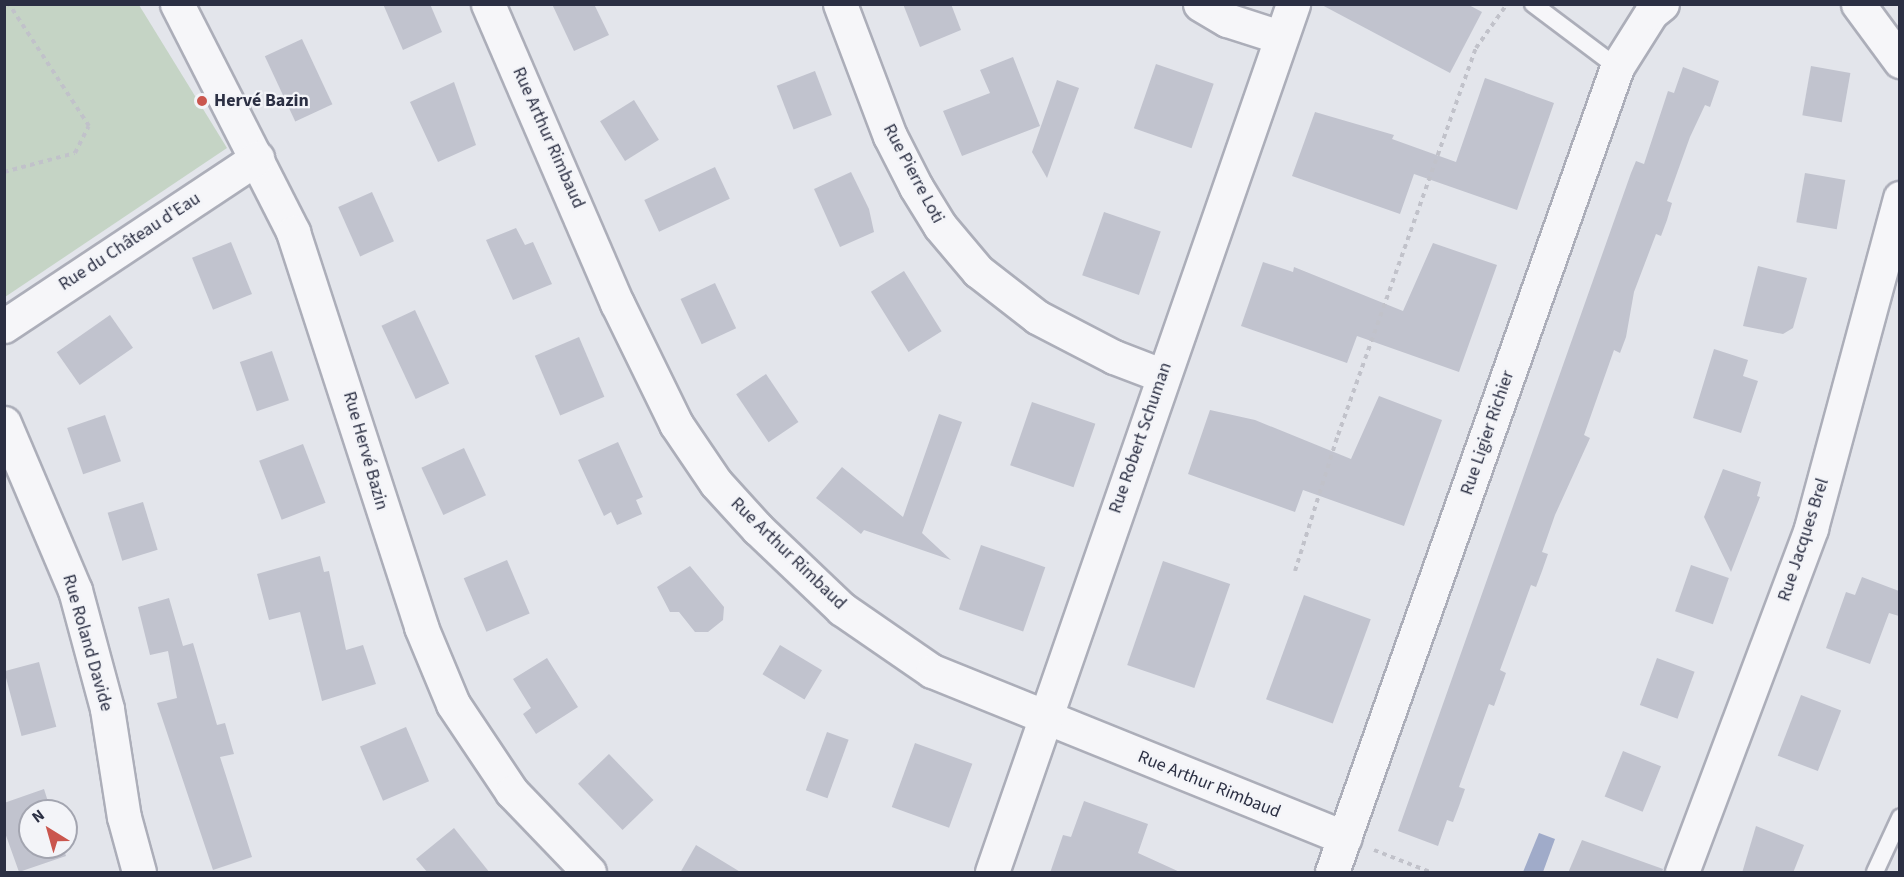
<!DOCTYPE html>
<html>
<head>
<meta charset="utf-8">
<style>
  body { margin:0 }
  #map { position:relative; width:1904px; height:877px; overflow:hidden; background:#e3e5eb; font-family:"Source Sans 3",sans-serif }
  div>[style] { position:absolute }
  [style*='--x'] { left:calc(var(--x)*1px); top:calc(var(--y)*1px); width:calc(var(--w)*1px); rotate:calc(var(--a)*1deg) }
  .green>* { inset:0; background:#c5d4c5 }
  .water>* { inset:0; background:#a0abc9 }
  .building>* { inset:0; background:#c1c3ce; transform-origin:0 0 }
  .path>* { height:4px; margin-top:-2px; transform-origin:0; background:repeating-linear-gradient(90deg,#c1c2ca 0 4.5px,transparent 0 9px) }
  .roads { filter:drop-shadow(2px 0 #acaeb9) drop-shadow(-2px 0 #acaeb9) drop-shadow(0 2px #acaeb9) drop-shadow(0 -2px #acaeb9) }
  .lane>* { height:16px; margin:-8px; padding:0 8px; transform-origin:8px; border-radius:8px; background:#f6f6f9 }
  .street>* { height:33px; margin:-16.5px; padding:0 16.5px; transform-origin:16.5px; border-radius:16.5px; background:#f6f6f9 }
  .dots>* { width:16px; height:16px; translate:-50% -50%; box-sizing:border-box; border:3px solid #f3f4f8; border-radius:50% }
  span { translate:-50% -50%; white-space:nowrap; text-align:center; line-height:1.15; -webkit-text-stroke:4.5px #f3f4f8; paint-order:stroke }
  .poi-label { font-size:18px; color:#2b2f43; font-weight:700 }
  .left { translate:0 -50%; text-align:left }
  .street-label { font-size:18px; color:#2b2f43 }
  .frame { position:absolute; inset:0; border:6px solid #2b2f43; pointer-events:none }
  .north { position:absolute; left:18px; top:799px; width:60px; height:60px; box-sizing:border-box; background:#f3f4f8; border:2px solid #a3a5b0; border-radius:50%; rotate:323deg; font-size:16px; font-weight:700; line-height:24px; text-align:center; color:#2b2f43 }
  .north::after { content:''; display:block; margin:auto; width:21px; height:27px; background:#ca564e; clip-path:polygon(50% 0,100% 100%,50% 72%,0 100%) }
</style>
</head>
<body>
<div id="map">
  <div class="green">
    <div style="clip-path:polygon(5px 4px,139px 5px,227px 148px,5px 297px)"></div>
  </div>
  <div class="water">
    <div style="clip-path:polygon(1539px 833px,1555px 839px,1543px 872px,1523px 872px)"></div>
  </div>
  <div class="building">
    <div style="clip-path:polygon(383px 4px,430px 4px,442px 32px,403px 50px)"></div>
    <div style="clip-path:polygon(552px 4px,594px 4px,609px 35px,574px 51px)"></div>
    <div style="clip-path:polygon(903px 4px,951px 4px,961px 30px,920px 47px)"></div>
    <div style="clip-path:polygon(1320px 4px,1467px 4px,1482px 12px,1450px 73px)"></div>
    <div style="left:302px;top:39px;width:72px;height:41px;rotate:65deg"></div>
    <div style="clip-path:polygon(1013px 57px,1040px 126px,962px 156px,943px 111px,990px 93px,980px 70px)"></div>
    <div style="left:1156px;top:64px;width:61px;height:68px;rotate:19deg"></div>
    <div style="left:1811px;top:66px;width:40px;height:50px;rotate:10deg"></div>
    <div style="clip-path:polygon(1683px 67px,1719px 81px,1710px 107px,1705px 105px,1690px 137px,1667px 201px,1672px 203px,1667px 220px,1661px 236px,1656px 234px,1634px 292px,1626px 337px,1620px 353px,1614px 350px,1584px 435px,1590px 438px,1555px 515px,1542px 552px,1548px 554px,1542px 571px,1536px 587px,1531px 585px,1500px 670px,1506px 673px,1494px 706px,1489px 704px,1459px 787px,1465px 789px,1459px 806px,1453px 822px,1447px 820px,1438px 846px,1398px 831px,1631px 173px,1636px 161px,1644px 164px,1668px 91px,1674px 93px)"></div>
    <div style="left:815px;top:71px;width:47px;height:41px;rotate:69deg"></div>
    <div style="clip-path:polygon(1485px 78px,1554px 103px,1517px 210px,1414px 174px,1400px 214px,1292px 176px,1315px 112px,1394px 135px,1392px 139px,1456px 162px)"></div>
    <div style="clip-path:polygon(1057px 80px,1079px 88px,1047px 178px,1032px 152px)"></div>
    <div style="clip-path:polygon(454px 82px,476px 145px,438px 162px,410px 102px)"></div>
    <div style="left:634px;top:100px;width:47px;height:40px;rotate:58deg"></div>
    <div style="left:715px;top:167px;width:35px;height:78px;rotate:65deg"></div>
    <div style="clip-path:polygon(851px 172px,869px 209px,874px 232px,840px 247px,814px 189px)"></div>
    <div style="left:1805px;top:173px;width:41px;height:50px;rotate:10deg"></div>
    <div style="left:372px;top:192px;width:54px;height:37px;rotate:66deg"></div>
    <div style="left:1104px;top:212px;width:60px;height:67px;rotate:19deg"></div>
    <div style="clip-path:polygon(516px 228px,525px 245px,533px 242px,552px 284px,513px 300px,486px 240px)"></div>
    <div style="left:231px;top:242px;width:56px;height:42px;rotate:68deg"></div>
    <div style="clip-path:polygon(1433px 243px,1497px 265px,1459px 372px,1357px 336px,1347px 363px,1241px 326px,1263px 262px,1293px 272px,1294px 267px,1403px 311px)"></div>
    <div style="clip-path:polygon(1758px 266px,1807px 278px,1793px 328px,1783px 334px,1743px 326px)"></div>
    <div style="left:904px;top:271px;width:71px;height:39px;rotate:58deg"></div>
    <div style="left:715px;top:283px;width:50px;height:38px;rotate:65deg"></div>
    <div style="left:415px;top:310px;width:81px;height:37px;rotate:65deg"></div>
    <div style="left:110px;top:315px;width:40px;height:65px;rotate:55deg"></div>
    <div style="left:579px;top:337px;width:65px;height:48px;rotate:67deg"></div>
    <div style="clip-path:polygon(1714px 349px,1748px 360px,1743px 376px,1758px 381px,1741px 433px,1693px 418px)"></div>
    <div style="left:272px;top:351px;width:52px;height:34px;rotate:71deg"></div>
    <div style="left:766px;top:374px;width:58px;height:36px;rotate:56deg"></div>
    <div style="clip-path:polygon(1379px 396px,1442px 420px,1404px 526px,1303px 490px,1295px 512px,1188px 474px,1210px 410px,1255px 420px,1351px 459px)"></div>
    <div style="left:1032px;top:402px;width:67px;height:67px;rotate:19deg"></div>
    <div style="clip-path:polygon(939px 414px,962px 422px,922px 533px,951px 560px,864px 530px,861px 534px,816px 498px,842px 467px,903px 517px)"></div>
    <div style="left:105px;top:415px;width:49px;height:40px;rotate:71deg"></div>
    <div style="clip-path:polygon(618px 442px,643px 497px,636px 500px,642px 514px,617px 525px,611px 512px,604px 516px,578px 460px)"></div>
    <div style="left:303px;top:444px;width:63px;height:47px;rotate:69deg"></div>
    <div style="left:464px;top:448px;width:52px;height:47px;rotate:65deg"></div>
    <div style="clip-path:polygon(1723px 469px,1761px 482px,1757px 496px,1760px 497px,1731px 572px,1704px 517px)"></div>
    <div style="left:143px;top:502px;width:50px;height:37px;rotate:73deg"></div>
    <div style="left:981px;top:545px;width:68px;height:68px;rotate:19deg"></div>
    <div style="clip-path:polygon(320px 556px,324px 572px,329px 571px,346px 650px,363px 645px,376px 684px,322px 701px,300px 612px,269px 620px,257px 574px)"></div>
    <div style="left:507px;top:560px;width:58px;height:47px;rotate:67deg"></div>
    <div style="left:1163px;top:561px;width:71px;height:110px;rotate:19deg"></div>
    <div style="left:1691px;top:565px;width:40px;height:49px;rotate:19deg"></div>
    <div style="clip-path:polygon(690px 566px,724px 607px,723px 620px,708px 632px,695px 632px,679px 612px,670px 612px,657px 587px)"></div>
    <div style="clip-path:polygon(1862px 577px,1899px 591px,1899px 616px,1889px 613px,1870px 664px,1826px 648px,1846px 592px,1855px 595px)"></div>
    <div style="left:1304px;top:595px;width:71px;height:111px;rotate:20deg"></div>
    <div style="clip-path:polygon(169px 598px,183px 646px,193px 643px,217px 725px,225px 723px,234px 754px,220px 757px,252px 857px,213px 870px,157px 703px,177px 698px,168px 651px,150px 655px,138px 607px)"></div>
    <div style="left:780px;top:645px;width:49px;height:34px;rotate:31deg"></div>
    <div style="clip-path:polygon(547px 658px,578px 707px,536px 734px,523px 714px,531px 708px,513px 679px)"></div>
    <div style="left:1657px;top:658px;width:40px;height:50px;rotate:20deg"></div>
    <div style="left:39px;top:662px;width:67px;height:36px;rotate:75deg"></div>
    <div style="left:1801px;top:695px;width:43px;height:65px;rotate:21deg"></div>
    <div style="left:406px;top:727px;width:59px;height:50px;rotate:67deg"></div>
    <div style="left:827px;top:732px;width:23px;height:62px;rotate:20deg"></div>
    <div style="left:915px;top:743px;width:61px;height:68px;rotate:20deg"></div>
    <div style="left:1623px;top:751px;width:41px;height:49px;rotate:22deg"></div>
    <div style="left:609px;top:754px;width:64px;height:43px;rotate:46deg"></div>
    <div style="clip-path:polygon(44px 789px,51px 811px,30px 811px,30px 847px,63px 847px,66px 856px,19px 872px,4px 830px,4px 803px)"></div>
    <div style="clip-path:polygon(1084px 801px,1148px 824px,1138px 853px,1182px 873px,1050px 873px,1063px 835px,1071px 837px)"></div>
    <div style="clip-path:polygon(1756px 826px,1804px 845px,1793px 873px,1742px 873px)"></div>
    <div style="clip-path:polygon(454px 828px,490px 873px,428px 873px,416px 859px)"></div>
    <div style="clip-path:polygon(1582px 840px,1663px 869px,1662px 873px,1568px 873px)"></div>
    <div style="clip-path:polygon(696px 845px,742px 873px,680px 873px)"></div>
  </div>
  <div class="path">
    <div style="--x:4;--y:172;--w:73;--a:-15"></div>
    <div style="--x:75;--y:153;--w:30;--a:-63"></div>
    <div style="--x:89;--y:126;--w:146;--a:-123.3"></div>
    <div style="--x:1295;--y:571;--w:143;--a:-72.5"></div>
    <div style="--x:1338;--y:435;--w:411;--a:-70.4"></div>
    <div style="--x:1476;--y:48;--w:54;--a:-54.8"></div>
    <div style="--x:1374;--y:850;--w:60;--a:21.4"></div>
  </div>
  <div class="roads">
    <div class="lane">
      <div style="--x:1533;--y:4;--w:105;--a:36.9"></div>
      <div style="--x:1875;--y:872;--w:60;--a:-65.2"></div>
    </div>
    <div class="street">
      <div style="--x:177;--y:4;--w:256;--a:63"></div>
      <div style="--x:293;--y:232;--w:415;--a:72"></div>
      <div style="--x:421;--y:627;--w:83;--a:67.4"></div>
      <div style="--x:453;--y:704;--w:106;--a:56.2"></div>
      <div style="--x:512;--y:792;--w:111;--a:46.1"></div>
      <div style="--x:488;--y:4;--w:326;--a:66.7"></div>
      <div style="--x:617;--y:303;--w:135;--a:64"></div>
      <div style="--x:676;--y:424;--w:71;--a:55.9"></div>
      <div style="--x:716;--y:483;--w:62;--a:47.6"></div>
      <div style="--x:758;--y:529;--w:116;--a:43.6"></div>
      <div style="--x:842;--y:609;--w:109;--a:34.6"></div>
      <div style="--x:932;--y:671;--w:445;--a:22"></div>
      <div style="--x:840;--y:4;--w:141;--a:69.3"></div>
      <div style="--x:890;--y:136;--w:57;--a:63"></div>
      <div style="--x:916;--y:187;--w:46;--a:58.4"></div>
      <div style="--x:940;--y:226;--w:59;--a:49.8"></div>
      <div style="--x:978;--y:271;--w:75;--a:37.9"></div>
      <div style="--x:1037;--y:317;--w:87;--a:27.5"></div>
      <div style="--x:1114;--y:357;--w:50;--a:21"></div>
      <div style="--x:1200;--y:4;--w:31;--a:31"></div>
      <div style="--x:1227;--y:20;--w:56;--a:17.8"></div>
      <div style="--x:1858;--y:4;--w:71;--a:53.6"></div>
      <div style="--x:4;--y:326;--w:304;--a:-33.6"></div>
      <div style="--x:4;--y:423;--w:181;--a:67"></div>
      <div style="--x:75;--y:590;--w:123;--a:74.9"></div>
      <div style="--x:107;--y:709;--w:109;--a:81.1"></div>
      <div style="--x:124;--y:817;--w:57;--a:74.7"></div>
      <div style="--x:992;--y:872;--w:919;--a:-70.87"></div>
      <div style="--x:1332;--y:872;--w:854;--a:-70.5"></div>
      <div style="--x:1617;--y:67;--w:64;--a:-57.8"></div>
      <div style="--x:1651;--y:13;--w:14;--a:-39"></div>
      <div style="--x:1682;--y:872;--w:367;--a:-69.4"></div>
      <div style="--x:1811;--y:528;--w:342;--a:-74.9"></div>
    </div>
  </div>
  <div class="dots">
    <div style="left:202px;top:101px;background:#ca564e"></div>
  </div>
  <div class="poi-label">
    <span class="left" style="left:214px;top:101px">Hervé Bazin</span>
  </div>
  <div class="street-label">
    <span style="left:548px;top:138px;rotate:66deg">Rue Arthur Rimbaud</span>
    <span style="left:913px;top:174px;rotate:62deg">Rue Pierre Loti</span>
    <span style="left:130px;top:242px;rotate:-33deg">Rue du Château d'Eau</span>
    <span style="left:1488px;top:433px;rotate:-71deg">Rue Ligier Richier</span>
    <span style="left:1141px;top:438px;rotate:-71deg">Rue Robert Schuman</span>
    <span style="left:365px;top:451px;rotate:74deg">Rue Hervé Bazin</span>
    <span style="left:1804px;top:540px;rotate:-72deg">Rue Jacques Brel</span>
    <span style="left:788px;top:554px;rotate:44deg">Rue Arthur Rimbaud</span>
    <span style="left:87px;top:643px;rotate:74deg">Rue Roland Davide</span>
    <span style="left:1209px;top:785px;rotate:22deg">Rue Arthur Rimbaud</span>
  </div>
  <div class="frame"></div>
  <div class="north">N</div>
</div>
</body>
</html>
